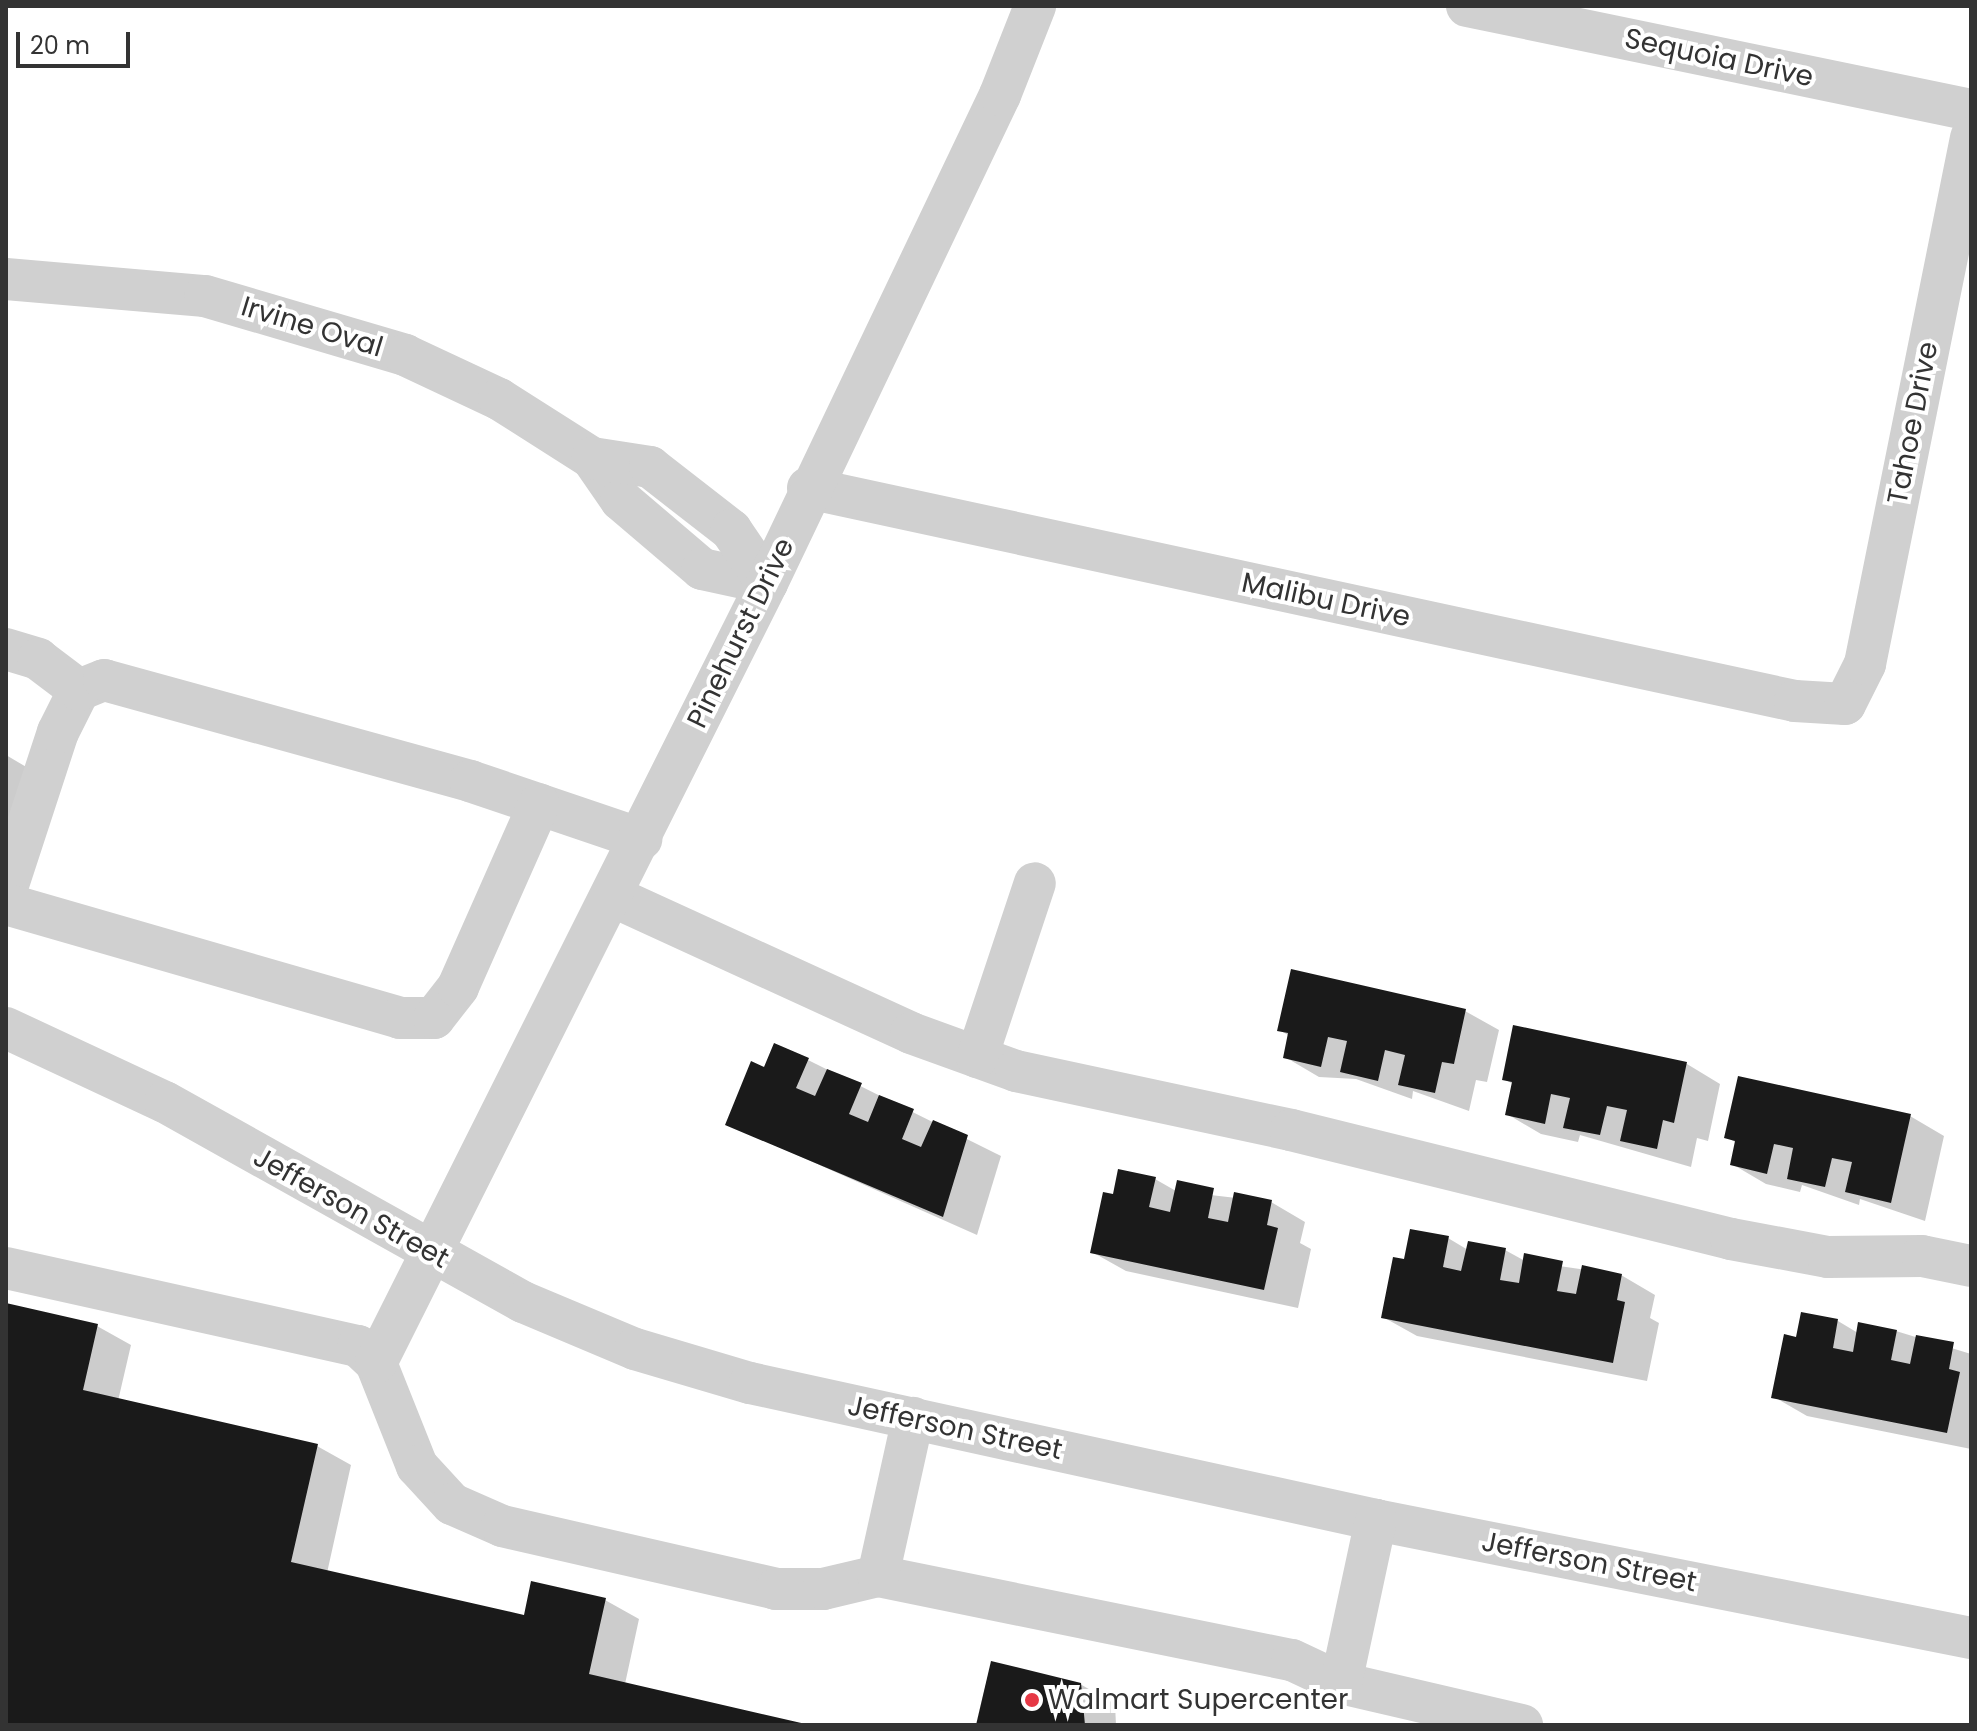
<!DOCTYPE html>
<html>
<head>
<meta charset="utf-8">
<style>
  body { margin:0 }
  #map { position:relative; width:1977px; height:1731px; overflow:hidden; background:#fff; font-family:Poppins,sans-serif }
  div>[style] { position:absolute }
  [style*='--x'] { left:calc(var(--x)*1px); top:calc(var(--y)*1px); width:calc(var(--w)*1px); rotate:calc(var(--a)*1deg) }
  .shadow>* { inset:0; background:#0003 }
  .building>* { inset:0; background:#1a1a1a }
  .minor>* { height:42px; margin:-21px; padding:0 21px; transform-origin:21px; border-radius:21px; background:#d0d0d0 }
  .dots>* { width:22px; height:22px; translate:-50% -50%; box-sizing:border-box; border:4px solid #fff; border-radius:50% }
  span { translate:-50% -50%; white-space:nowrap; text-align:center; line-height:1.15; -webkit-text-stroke:8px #fff; paint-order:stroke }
  .street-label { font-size:28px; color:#333 }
  .poi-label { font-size:28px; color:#333 }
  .left { translate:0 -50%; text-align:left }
  .frame { position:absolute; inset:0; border:8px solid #333; pointer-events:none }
  .scale { position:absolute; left:16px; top:32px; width:114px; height:36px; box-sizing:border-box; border:4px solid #333; border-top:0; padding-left:10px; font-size:24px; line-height:28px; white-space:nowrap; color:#333; -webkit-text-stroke:6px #fff; paint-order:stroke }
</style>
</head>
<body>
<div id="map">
  <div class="shadow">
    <div style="clip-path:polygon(6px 755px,28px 768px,6px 846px)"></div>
    <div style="clip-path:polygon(1465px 1011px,1499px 1030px,1487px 1082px,1476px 1080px,1469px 1111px,1413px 1091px,1412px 1099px,1356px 1079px,1319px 1077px,1285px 1057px,1290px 1036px,1279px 1030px)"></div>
    <div style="clip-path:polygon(1515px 1028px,1687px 1064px,1720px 1084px,1708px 1141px,1697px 1138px,1691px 1167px,1580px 1135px,1578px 1142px,1541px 1134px,1507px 1114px,1513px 1084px,1504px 1079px)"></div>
    <div style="clip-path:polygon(808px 1060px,1001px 1156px,977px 1235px,727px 1124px,765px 1069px)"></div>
    <div style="clip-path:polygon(1910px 1116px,1944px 1136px,1925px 1221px,1860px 1199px,1859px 1205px,1802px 1185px,1800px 1192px,1766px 1184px,1732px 1164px,1737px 1143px,1726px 1137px)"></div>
    <div style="clip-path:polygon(1155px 1179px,1176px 1191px,1271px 1202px,1305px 1222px,1300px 1243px,1311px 1249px,1298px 1308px,1126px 1271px,1092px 1252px,1114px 1196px)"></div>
    <div style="clip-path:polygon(1448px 1238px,1468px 1250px,1505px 1250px,1525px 1261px,1621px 1275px,1655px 1295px,1650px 1318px,1659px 1323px,1647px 1381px,1417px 1336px,1383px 1317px,1405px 1262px)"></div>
    <div style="clip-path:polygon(6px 1305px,97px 1326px,131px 1345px,118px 1401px,317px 1446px,351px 1465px,327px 1573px,525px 1618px,605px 1600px,639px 1619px,625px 1684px,807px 1725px,6px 1725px)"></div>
    <div style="clip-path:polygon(1838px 1321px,1858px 1333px,1896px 1331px,1971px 1354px,1971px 1449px,1807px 1416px,1774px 1397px,1797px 1339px)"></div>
    <div style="clip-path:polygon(1080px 1684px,1115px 1704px,1116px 1725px,978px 1725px)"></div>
  </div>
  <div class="building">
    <div style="clip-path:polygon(1291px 969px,1466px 1009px,1454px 1064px,1442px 1062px,1435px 1093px,1398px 1085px,1405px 1055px,1385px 1050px,1378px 1081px,1340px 1072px,1347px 1041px,1328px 1037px,1321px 1067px,1283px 1058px,1288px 1033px,1277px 1031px)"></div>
    <div style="clip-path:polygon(1513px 1025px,1687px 1062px,1674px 1123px,1663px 1120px,1657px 1149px,1620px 1141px,1627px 1110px,1607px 1106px,1600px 1135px,1563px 1128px,1570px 1098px,1551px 1094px,1545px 1124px,1505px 1115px,1512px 1082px,1502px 1080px)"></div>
    <div style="clip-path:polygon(774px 1043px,809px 1058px,796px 1088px,815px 1096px,827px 1069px,862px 1083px,849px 1114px,868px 1122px,879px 1095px,914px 1109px,902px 1139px,921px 1147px,933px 1120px,968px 1135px,943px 1217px,725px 1125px,751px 1061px,764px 1067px)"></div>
    <div style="clip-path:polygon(1738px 1076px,1911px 1114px,1891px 1203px,1845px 1192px,1852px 1162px,1832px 1158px,1825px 1187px,1787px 1179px,1793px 1148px,1774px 1144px,1767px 1174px,1730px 1165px,1735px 1141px,1724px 1138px)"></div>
    <div style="clip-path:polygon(1118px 1169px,1156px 1177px,1149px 1207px,1170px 1212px,1177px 1180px,1214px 1188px,1208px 1218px,1228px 1222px,1234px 1192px,1272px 1200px,1267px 1225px,1278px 1228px,1264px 1290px,1090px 1253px,1103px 1192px,1113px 1194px)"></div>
    <div style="clip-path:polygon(1410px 1229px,1449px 1236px,1443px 1267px,1461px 1271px,1468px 1241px,1506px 1248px,1500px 1280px,1519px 1283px,1524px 1253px,1563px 1261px,1557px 1291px,1576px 1294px,1582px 1265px,1622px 1274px,1617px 1300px,1625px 1302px,1613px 1363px,1381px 1318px,1393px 1257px,1404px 1259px)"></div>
    <div style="clip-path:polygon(6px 1303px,98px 1324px,83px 1390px,318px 1444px,291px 1562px,524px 1615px,531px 1581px,606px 1598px,589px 1674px,810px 1725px,6px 1725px)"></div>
    <div style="clip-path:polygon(1801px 1312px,1838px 1319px,1833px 1348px,1853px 1352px,1858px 1322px,1897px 1330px,1891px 1360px,1910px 1364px,1916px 1335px,1954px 1342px,1949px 1369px,1960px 1372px,1947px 1433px,1771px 1398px,1784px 1334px,1796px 1337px)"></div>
    <div style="clip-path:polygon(991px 1661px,1081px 1683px,1085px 1725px,976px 1725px)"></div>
  </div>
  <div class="minor">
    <div style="--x:1467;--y:6;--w:515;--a:11.66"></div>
    <div style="--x:6;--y:279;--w:200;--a:4.9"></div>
    <div style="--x:205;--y:296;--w:209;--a:16.4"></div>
    <div style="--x:405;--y:355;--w:104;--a:25.1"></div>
    <div style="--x:499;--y:399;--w:110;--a:32.4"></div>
    <div style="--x:592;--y:458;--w:51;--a:55.4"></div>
    <div style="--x:621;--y:500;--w:106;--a:40.4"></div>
    <div style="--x:702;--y:569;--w:66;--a:12.2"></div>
    <div style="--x:592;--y:458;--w:59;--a:8.8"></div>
    <div style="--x:650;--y:467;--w:103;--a:37.9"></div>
    <div style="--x:731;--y:530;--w:64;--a:55.8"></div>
    <div style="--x:808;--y:488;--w:1010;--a:12.18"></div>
    <div style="--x:1795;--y:701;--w:50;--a:3.4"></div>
    <div style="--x:1845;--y:704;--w:45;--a:-63.4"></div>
    <div style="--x:1865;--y:664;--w:537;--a:-78.61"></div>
    <div style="--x:6;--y:649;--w:34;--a:17"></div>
    <div style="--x:38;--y:659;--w:51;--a:37.1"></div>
    <div style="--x:6;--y:891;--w:167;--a:-71.9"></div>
    <div style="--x:58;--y:732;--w:47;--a:-63.4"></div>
    <div style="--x:79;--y:690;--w:27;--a:-22"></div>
    <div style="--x:104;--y:680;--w:380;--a:15.4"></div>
    <div style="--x:470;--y:781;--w:181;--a:18.7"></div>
    <div style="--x:612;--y:896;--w:329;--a:24.6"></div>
    <div style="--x:911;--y:1033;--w:112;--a:19.9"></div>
    <div style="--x:1016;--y:1071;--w:281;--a:12.1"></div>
    <div style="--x:1291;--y:1130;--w:453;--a:13.9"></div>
    <div style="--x:1731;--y:1239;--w:99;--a:10.5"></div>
    <div style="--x:1828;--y:1257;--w:94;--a:-0.6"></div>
    <div style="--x:1922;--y:1256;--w:50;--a:11.5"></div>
    <div style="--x:6;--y:904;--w:410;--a:16.1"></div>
    <div style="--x:400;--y:1018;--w:34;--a:0"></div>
    <div style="--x:434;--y:1018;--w:39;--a:-52"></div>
    <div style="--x:458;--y:987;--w:200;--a:-66.1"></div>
    <div style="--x:6;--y:1028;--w:175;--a:25"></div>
    <div style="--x:165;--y:1102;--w:410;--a:29.2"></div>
    <div style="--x:523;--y:1302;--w:121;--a:22.8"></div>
    <div style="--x:635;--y:1349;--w:120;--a:16.5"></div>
    <div style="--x:750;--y:1383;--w:641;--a:12.34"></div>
    <div style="--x:1376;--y:1520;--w:607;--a:11.22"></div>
    <div style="--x:977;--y:1057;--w:183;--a:-71.6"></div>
    <div style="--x:6;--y:1268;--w:361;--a:12.5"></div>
    <div style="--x:358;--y:1346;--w:25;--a:43"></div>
    <div style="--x:376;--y:1363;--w:111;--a:68.3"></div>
    <div style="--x:417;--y:1466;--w:52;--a:47.4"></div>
    <div style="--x:452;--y:1504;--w:55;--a:23.7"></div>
    <div style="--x:502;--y:1526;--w:281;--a:12.9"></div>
    <div style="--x:776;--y:1589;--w:47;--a:0"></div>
    <div style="--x:823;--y:1589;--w:57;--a:-13.3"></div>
    <div style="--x:878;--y:1576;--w:422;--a:11.5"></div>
    <div style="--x:1292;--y:1660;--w:54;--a:25.1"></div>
    <div style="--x:1341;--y:1683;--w:186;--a:13.1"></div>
    <div style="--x:376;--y:1363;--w:873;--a:-63.38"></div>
    <div style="--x:767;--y:583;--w:541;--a:-64.48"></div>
    <div style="--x:1000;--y:95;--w:96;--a:-68.5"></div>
    <div style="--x:878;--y:1576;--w:162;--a:-77.5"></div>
    <div style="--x:1341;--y:1683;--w:167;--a:-77.9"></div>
  </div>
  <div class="dots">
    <div style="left:1032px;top:1700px;background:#e63946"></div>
  </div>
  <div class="street-label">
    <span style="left:1719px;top:58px;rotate:12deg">Sequoia Drive</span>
    <span style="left:312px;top:327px;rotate:17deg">Irvine Oval</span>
    <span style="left:1913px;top:423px;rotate:-79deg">Tahoe Drive</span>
    <span style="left:1326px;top:600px;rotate:12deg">Malibu Drive</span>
    <span style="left:741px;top:633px;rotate:-64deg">Pinehurst Drive</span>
    <span style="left:351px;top:1208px;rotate:29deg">Jefferson Street</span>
    <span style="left:955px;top:1428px;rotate:12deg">Jefferson Street</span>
    <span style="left:1589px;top:1562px;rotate:11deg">Jefferson Street</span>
  </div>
  <div class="poi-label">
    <span class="left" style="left:1048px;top:1700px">Walmart Supercenter</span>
  </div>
  <div class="frame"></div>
  <div class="scale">20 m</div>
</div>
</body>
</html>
